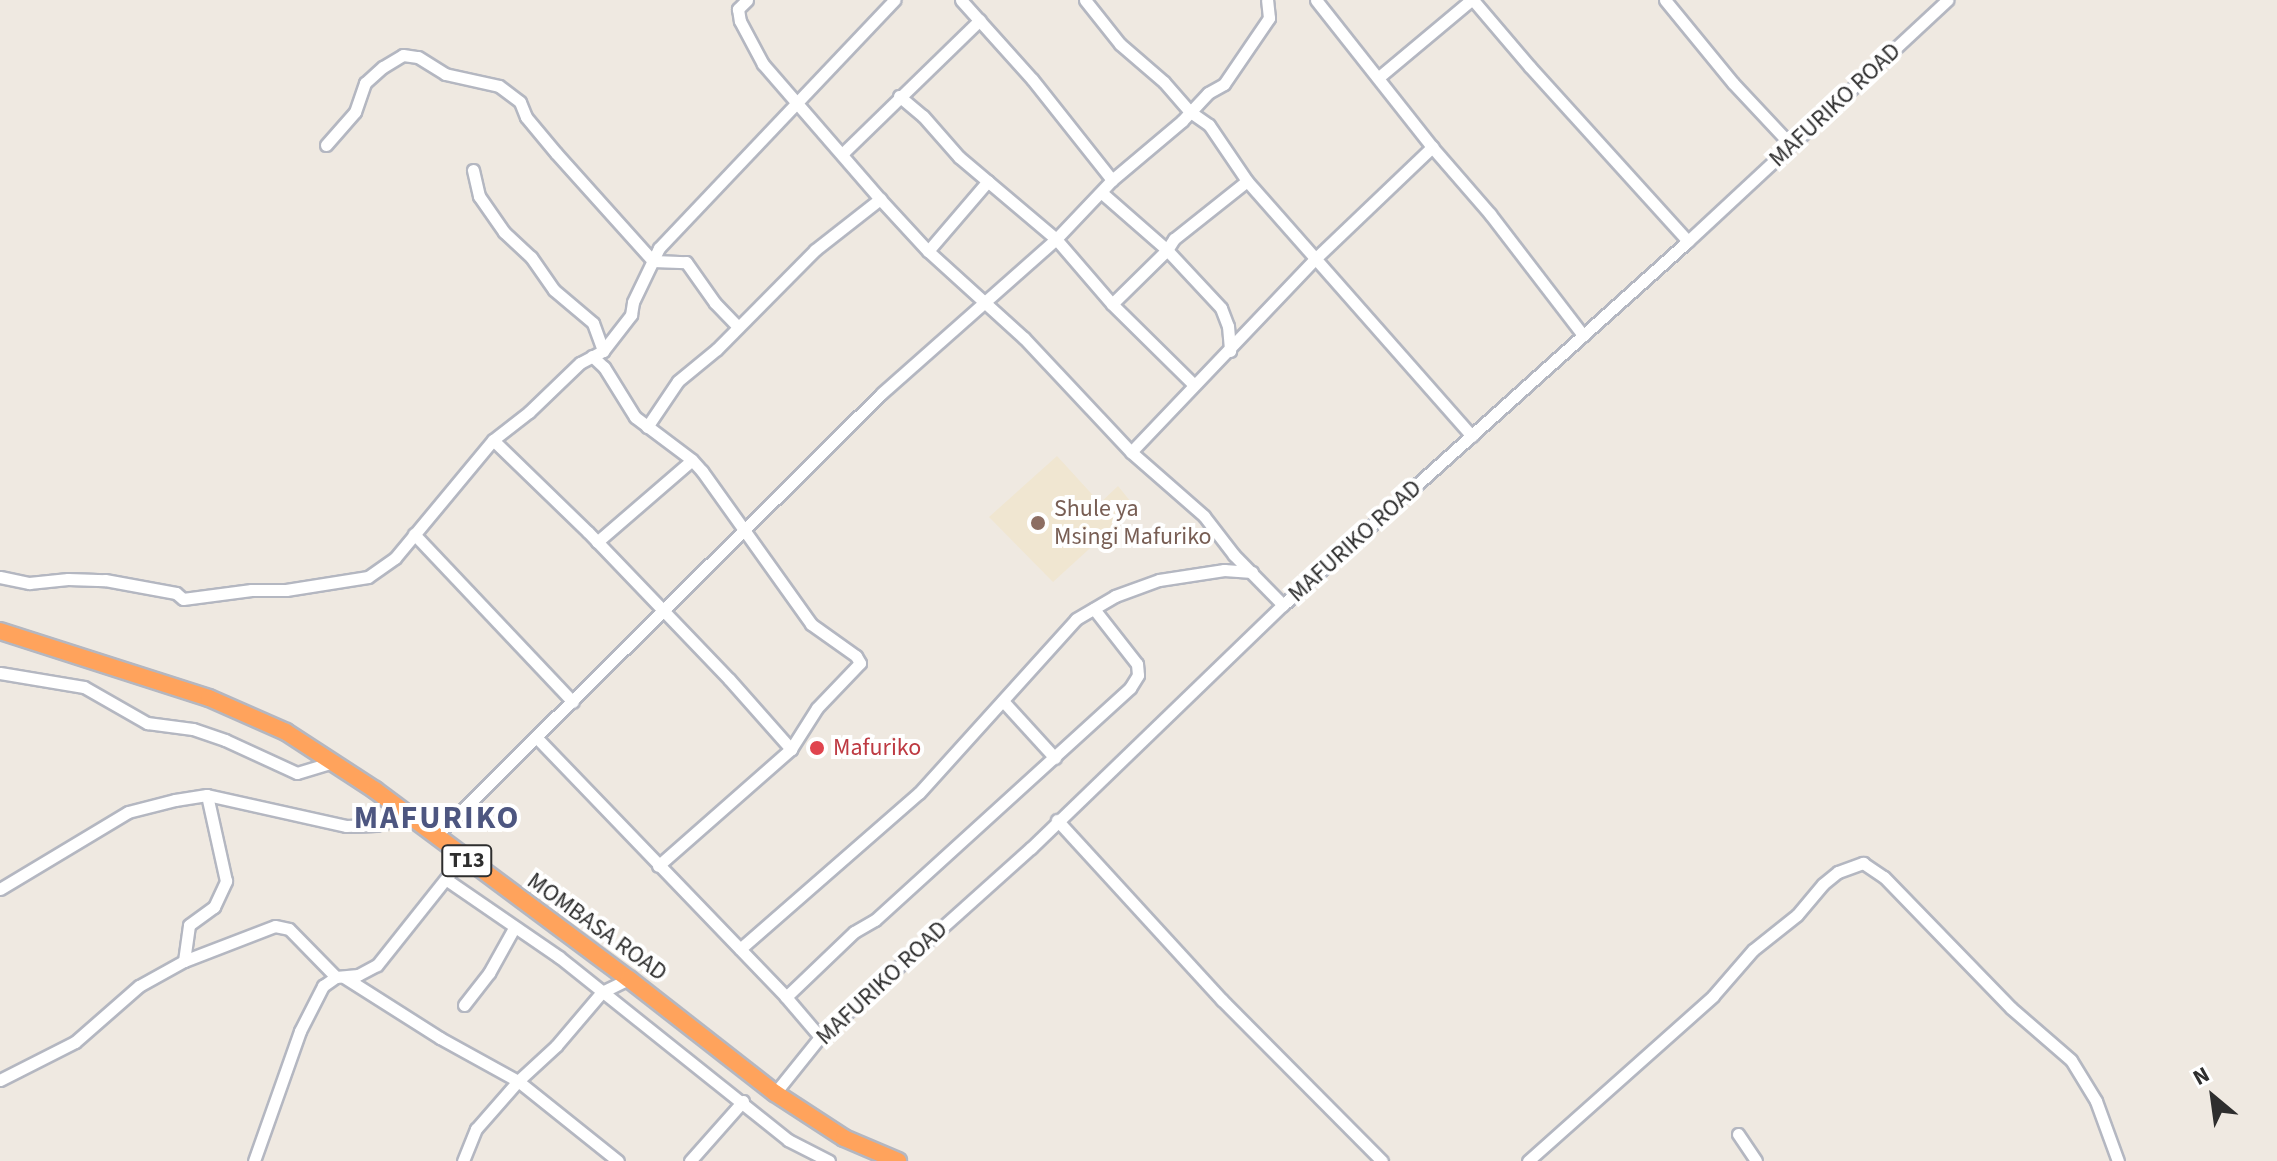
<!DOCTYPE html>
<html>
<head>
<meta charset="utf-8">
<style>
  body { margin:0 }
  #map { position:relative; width:2277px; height:1161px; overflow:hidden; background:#efe9e1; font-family:"Source Sans 3",sans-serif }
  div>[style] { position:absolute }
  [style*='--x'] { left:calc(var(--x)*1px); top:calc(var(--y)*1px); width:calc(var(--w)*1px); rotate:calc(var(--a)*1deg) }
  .education>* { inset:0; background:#f0e6d1 }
  .roads { filter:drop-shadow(2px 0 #b4b7c1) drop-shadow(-2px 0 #b4b7c1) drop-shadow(0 2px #b4b7c1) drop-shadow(0 -2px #b4b7c1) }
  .minor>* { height:11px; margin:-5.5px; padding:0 5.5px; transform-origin:5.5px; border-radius:5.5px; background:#fff }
  .highway>* { height:16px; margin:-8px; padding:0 8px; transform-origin:8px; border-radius:8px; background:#ffa35c }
  .dots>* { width:22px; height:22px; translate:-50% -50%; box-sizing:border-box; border:4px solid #fff; border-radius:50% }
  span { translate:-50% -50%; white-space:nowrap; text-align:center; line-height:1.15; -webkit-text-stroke:8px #fff; paint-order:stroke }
  .shield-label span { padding:2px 6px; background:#fff; border:2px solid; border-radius:6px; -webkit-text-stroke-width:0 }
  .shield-label { font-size:22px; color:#2e2e2e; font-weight:700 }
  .street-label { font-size:24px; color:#2e2e2e }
  .education-label { font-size:24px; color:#785e54 }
  .left { translate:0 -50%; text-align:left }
  .health-label { font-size:24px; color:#be3a42 }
  .district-label { font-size:32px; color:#4d5680; font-weight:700; letter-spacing:2px }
  .north { position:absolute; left:2173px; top:1057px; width:80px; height:80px; -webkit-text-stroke:6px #fff; paint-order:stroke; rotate:331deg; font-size:22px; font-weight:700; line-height:32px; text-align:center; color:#2e2e2e }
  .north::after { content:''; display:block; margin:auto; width:28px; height:36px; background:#2e2e2e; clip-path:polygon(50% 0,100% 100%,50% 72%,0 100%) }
</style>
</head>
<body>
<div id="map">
  <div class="education">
    <div style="clip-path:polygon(1057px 456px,1100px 503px,1118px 486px,1135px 507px,1053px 582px,989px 517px)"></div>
  </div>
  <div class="roads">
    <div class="minor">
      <div style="--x:747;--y:0;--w:13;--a:135"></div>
      <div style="--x:738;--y:9;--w:12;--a:81"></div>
      <div style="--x:740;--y:21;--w:49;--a:61.9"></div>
      <div style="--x:763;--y:64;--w:179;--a:49.1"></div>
      <div style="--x:880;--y:199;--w:71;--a:47.3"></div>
      <div style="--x:928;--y:251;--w:130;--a:42.2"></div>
      <div style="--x:1024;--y:338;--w:156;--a:46.8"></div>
      <div style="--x:1131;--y:452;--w:97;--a:41.2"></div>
      <div style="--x:1204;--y:516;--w:49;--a:52.4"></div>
      <div style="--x:1234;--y:555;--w:70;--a:45.6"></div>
      <div style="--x:961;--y:0;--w:106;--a:48.1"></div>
      <div style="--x:1032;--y:79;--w:129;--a:51.6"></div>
      <div style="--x:1085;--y:0;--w:56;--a:51.5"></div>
      <div style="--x:1120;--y:44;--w:58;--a:40.8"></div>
      <div style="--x:1164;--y:82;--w:38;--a:49"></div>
      <div style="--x:1189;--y:111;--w:24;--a:35"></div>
      <div style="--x:1209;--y:125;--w:68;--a:55.8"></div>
      <div style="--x:1247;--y:181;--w:340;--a:48.6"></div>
      <div style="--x:1316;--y:0;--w:187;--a:51.7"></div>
      <div style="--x:1432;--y:147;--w:89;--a:49.1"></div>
      <div style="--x:1490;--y:214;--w:153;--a:52.5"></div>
      <div style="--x:1473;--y:0;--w:88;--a:49.6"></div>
      <div style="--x:1530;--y:67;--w:235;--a:47.8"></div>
      <div style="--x:1665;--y:0;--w:107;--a:50.7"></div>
      <div style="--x:1733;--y:83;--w:85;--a:46.9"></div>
      <div style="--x:1379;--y:77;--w:120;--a:-39.9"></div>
      <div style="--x:899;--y:96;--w:31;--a:40"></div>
      <div style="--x:923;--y:116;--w:55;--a:48.7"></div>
      <div style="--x:959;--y:157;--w:127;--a:40.2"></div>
      <div style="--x:1056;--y:239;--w:86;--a:49.3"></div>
      <div style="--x:1112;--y:304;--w:115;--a:44.6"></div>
      <div style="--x:326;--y:145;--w:44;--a:-48.7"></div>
      <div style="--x:355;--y:112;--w:31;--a:-71"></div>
      <div style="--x:365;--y:83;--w:24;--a:-42"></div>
      <div style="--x:383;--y:67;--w:23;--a:-31"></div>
      <div style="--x:403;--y:55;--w:15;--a:8"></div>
      <div style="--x:418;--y:57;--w:32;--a:32"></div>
      <div style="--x:445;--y:74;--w:55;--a:12.5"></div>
      <div style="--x:499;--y:86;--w:26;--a:37"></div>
      <div style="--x:520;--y:102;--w:16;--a:68"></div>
      <div style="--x:526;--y:117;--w:47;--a:50.2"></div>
      <div style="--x:556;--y:153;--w:145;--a:48.1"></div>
      <div style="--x:653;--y:261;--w:33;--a:2"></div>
      <div style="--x:686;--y:262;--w:50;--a:54.7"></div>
      <div style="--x:715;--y:303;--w:32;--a:46"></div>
      <div style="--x:842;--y:154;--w:192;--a:-44.2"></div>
      <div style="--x:473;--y:170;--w:27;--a:77"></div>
      <div style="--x:479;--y:196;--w:44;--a:55.2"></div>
      <div style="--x:504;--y:232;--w:37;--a:43"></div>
      <div style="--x:531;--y:257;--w:40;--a:55.1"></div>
      <div style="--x:554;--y:290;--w:51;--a:40.2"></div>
      <div style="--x:593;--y:323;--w:30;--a:70"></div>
      <div style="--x:1102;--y:193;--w:86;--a:41.2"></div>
      <div style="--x:1167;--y:250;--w:79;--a:47"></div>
      <div style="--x:1221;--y:308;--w:19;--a:69"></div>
      <div style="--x:1228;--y:326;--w:25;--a:85"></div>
      <div style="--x:928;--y:251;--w:92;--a:-49.4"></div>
      <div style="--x:1112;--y:304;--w:77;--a:-44.5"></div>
      <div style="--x:1167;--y:250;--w:13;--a:-58"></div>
      <div style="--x:1174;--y:239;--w:93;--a:-38.5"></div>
      <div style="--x:592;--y:356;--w:16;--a:43"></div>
      <div style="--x:604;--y:367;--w:59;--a:58.2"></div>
      <div style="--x:635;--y:417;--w:71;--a:37"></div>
      <div style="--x:692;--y:460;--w:15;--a:48"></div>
      <div style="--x:702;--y:471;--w:188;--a:54.5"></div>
      <div style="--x:811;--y:624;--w:55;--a:35.4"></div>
      <div style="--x:856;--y:656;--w:8;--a:60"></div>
      <div style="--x:860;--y:663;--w:62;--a:133.7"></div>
      <div style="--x:817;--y:708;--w:49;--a:122.4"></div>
      <div style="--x:791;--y:749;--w:177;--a:138.7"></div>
      <div style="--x:647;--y:427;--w:55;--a:-56"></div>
      <div style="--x:678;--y:381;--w:50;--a:-39.4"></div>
      <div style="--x:717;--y:349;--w:139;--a:-45.3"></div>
      <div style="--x:815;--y:250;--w:83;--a:-38.1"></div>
      <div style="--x:493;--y:440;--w:132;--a:44.1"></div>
      <div style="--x:588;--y:532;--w:204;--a:46.2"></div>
      <div style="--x:729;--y:679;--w:94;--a:48.5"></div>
      <div style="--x:1131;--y:452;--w:268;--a:-46.4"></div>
      <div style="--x:1316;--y:258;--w:161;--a:-43.7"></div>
      <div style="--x:414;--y:534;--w:231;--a:46.6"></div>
      <div style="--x:597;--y:542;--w:125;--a:-40.8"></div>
      <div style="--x:0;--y:577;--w:30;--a:12"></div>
      <div style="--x:29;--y:583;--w:39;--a:-6"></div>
      <div style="--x:68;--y:579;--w:37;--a:2"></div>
      <div style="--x:105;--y:580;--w:72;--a:10.4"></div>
      <div style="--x:176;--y:593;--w:9;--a:41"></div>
      <div style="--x:183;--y:599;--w:69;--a:-7.5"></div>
      <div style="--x:251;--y:590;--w:35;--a:0"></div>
      <div style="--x:286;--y:590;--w:83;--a:-9"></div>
      <div style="--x:368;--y:577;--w:33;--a:-35"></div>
      <div style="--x:395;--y:558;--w:153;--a:-50.3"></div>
      <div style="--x:493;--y:440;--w:46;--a:-37.9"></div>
      <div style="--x:529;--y:412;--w:71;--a:-43.9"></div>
      <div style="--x:580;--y:363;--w:26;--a:-28"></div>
      <div style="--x:603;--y:351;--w:46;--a:-52.1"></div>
      <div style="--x:631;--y:315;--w:13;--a:-81"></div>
      <div style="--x:633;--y:302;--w:60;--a:-64.3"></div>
      <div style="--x:659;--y:248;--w:342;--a:-46.5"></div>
      <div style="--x:0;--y:673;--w:85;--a:9.5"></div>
      <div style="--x:84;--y:687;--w:73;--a:29.7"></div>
      <div style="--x:147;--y:723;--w:46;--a:7.4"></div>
      <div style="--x:193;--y:729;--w:34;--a:19"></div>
      <div style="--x:225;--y:740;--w:79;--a:24.6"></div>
      <div style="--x:297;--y:773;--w:38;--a:-17"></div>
      <div style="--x:1003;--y:701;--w:77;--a:47.6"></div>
      <div style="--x:537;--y:738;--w:359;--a:46.1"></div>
      <div style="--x:786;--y:997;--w:52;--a:49.6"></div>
      <div style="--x:1057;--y:820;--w:244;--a:47.5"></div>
      <div style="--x:1222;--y:1000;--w:227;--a:45.2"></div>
      <div style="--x:435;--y:837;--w:630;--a:-44.81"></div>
      <div style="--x:882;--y:393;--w:232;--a:-41.5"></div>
      <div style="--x:1056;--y:239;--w:81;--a:-46.5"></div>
      <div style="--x:1112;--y:180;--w:92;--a:-40.1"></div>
      <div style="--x:1182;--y:121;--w:38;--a:-47"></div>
      <div style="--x:1208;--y:93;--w:18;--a:-29"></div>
      <div style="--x:1224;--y:84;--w:80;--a:-55.7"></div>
      <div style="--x:1269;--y:18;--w:18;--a:-96"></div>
      <div style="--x:447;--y:880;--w:136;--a:34.5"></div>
      <div style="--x:559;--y:957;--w:293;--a:38.6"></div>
      <div style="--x:788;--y:1140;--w:46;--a:27.1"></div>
      <div style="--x:0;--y:889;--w:149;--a:-31"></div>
      <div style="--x:128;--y:812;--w:49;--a:-14.3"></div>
      <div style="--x:175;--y:800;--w:32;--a:-9"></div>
      <div style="--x:207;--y:795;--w:142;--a:12.6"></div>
      <div style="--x:346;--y:826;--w:30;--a:-2"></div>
      <div style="--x:376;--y:825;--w:34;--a:-15"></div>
      <div style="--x:740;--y:949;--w:237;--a:-41.1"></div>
      <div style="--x:919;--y:793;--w:234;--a:-47.9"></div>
      <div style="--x:1076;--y:619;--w:45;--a:-30.5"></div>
      <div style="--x:1115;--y:596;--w:47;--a:-20"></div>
      <div style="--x:1159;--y:580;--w:66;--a:-8.7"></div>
      <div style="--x:1224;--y:570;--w:28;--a:4"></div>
      <div style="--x:184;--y:961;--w:36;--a:-82"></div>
      <div style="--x:189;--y:925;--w:31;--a:-36"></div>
      <div style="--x:214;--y:907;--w:29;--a:-65"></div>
      <div style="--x:226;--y:881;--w:88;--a:-102.5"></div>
      <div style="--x:344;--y:977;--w:114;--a:32.4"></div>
      <div style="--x:440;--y:1038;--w:89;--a:28.9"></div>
      <div style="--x:518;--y:1081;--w:128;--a:38.7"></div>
      <div style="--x:786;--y:997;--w:94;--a:-43.7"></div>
      <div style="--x:854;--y:932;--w:24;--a:-30"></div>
      <div style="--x:875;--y:920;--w:345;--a:-42.3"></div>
      <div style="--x:1130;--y:688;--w:15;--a:-58"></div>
      <div style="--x:1138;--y:675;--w:11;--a:-95"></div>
      <div style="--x:1137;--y:664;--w:70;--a:-128"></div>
      <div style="--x:464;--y:1005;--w:41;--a:-52"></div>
      <div style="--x:489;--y:973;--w:51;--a:-60.9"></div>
      <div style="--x:0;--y:1080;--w:84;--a:-26.9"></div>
      <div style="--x:75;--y:1042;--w:85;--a:-41.2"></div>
      <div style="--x:139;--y:986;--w:51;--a:-29.1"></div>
      <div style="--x:184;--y:961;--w:97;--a:-21"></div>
      <div style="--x:275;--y:926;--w:14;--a:12"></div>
      <div style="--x:289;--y:929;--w:67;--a:45.6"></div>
      <div style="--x:775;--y:1093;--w:72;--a:-51.2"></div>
      <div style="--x:820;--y:1037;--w:283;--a:-41.9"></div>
      <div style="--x:1031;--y:848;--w:350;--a:-44"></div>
      <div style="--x:1283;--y:605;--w:545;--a:-41.95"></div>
      <div style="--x:1688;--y:241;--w:354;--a:-42.9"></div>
      <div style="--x:1738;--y:1134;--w:32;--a:56"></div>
      <div style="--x:254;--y:1161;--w:138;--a:-70.5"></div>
      <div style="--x:300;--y:1031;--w:51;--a:-62.9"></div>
      <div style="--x:323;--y:986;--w:16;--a:-35"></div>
      <div style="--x:336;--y:977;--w:22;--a:-5"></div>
      <div style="--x:358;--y:975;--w:21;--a:-28"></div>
      <div style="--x:377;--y:965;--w:137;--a:-51.5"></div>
      <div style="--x:463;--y:1161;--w:35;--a:-68"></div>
      <div style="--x:476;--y:1129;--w:64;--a:-48.8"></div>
      <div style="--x:518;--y:1081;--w:52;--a:-42.6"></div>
      <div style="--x:556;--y:1046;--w:71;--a:-49.6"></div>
      <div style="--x:602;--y:992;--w:30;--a:-26"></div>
      <div style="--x:690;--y:1161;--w:80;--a:-48.5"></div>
      <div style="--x:1528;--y:1161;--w:248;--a:-41.7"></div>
      <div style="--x:1713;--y:996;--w:61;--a:-49"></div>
      <div style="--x:1753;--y:950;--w:56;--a:-38.5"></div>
      <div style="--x:1797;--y:915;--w:40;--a:-50"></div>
      <div style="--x:1823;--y:884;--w:19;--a:-39"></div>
      <div style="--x:1838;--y:872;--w:27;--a:-20"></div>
      <div style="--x:1863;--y:863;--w:25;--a:34"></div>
      <div style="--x:1884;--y:877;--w:182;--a:45.9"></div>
      <div style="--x:2011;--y:1008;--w:79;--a:40.9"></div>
      <div style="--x:2071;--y:1060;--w:48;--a:58.6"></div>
      <div style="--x:2096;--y:1101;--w:64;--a:69.9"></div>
    </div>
    <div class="highway">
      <div style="--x:0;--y:631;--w:219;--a:17.8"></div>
      <div style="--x:209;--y:698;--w:84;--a:23.8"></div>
      <div style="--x:286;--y:732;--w:106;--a:33.1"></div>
      <div style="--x:375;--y:790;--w:317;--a:36.7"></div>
      <div style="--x:629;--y:979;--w:185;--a:38"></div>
      <div style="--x:775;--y:1093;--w:82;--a:33.1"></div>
      <div style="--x:844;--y:1138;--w:59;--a:23.1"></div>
    </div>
  </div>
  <div class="dots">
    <div style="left:1038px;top:523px;background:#8d6e63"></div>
    <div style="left:817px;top:748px;background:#e0444e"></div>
  </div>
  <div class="shield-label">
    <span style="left:467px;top:861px">T13</span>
  </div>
  <div class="street-label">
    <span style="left:1835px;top:105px;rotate:-43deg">MAFURIKO ROAD</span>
    <span style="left:1355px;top:541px;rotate:-42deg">MAFURIKO ROAD</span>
    <span style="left:597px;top:927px;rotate:36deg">MOMBASA ROAD</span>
    <span style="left:882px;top:983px;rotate:-43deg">MAFURIKO ROAD</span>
  </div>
  <div class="education-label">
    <span class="left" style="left:1054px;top:523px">Shule ya<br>Msingi Mafuriko</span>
  </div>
  <div class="health-label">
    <span class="left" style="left:833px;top:748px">Mafuriko</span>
  </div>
  <div class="district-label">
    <span style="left:437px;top:818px">MAFURIKO</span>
  </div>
  <div class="north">N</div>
</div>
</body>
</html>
